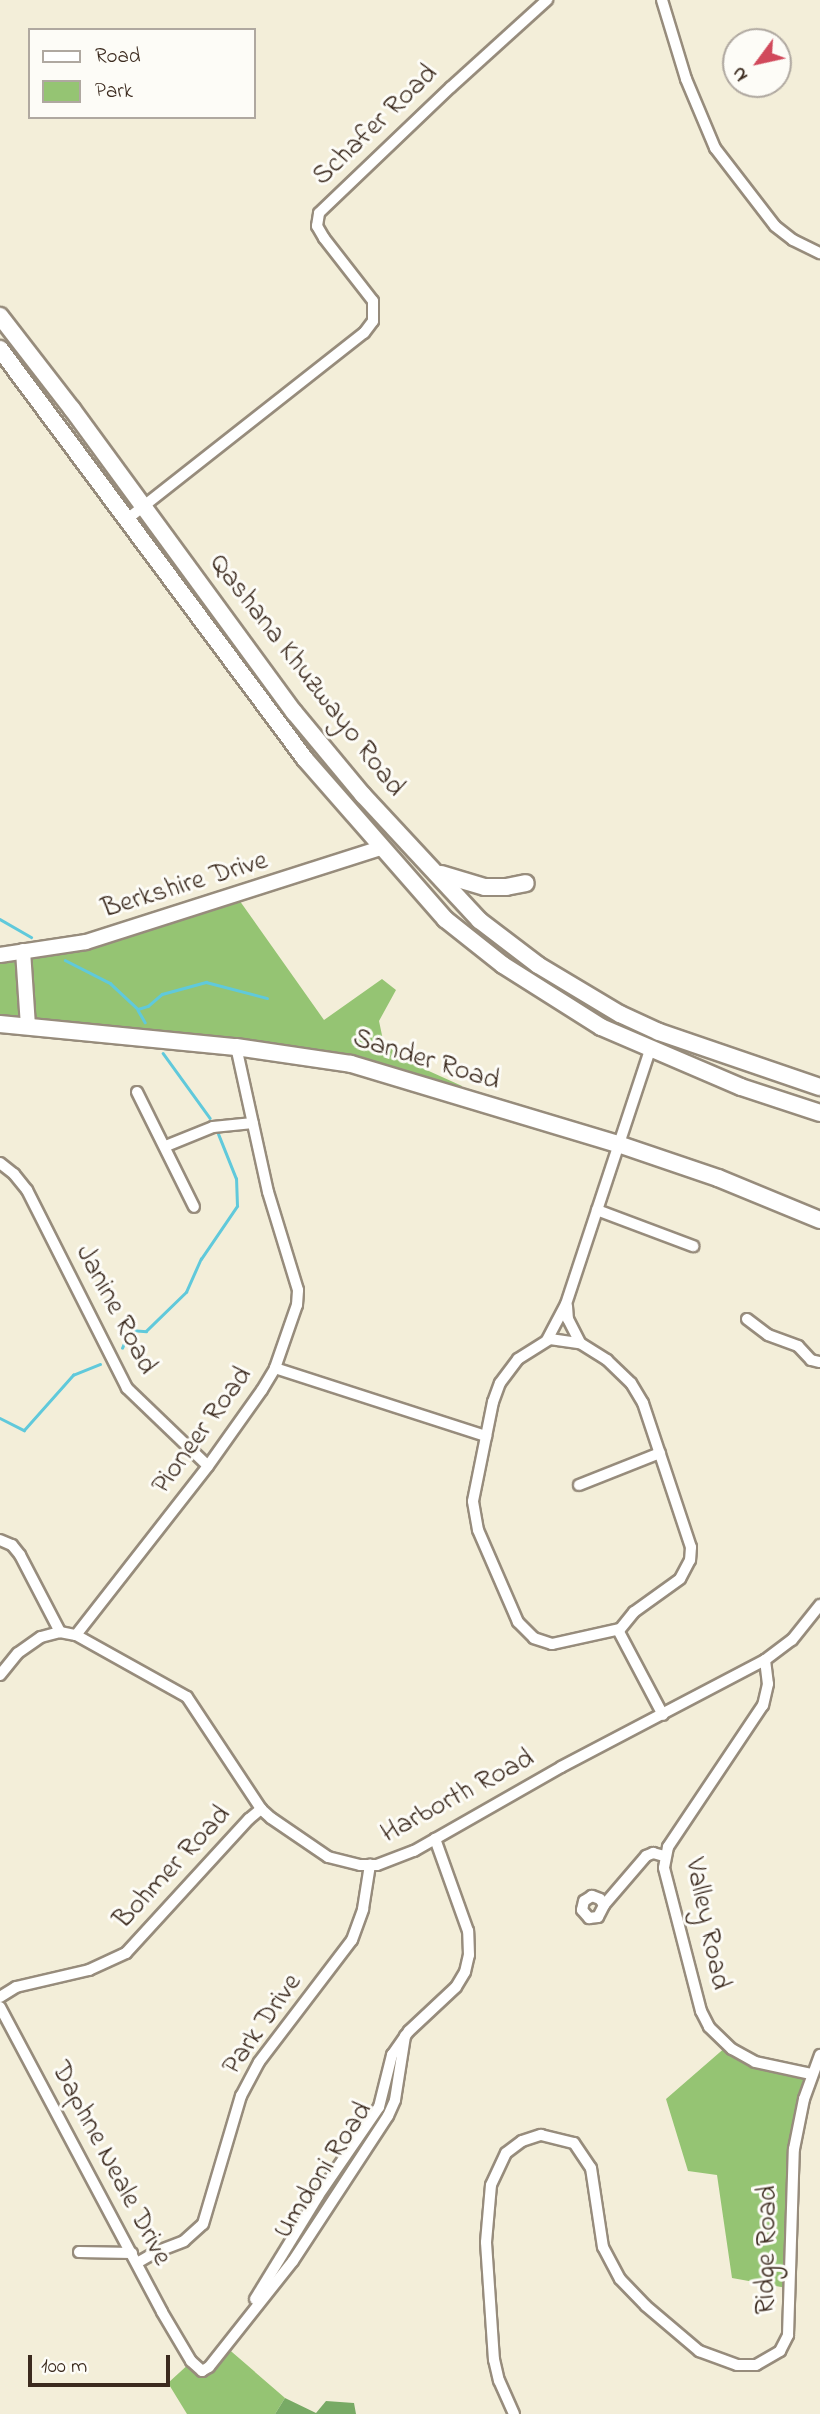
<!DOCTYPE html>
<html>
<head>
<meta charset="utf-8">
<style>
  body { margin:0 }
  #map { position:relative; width:820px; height:2414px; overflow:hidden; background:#f3eed9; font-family:"Indie Flower",sans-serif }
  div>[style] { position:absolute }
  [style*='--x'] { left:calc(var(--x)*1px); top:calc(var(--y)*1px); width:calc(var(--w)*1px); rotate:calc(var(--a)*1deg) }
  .green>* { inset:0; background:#95c473 }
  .forest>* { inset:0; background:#78aa65 }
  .stream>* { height:2.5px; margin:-1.25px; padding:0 1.25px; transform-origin:1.25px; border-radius:1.25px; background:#60c9db }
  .roads { filter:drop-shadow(2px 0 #978c7c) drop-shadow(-2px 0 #978c7c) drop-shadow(0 2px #978c7c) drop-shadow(0 -2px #978c7c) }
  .minor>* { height:10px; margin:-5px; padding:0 5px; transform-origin:5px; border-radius:5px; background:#fff }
  .tertiary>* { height:14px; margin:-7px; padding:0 7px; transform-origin:7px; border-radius:7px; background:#fff }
  .secondary>* { height:16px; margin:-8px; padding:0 8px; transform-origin:8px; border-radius:8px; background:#fff }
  span { translate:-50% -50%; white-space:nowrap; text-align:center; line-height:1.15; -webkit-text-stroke:6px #fdfcf7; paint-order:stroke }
  .street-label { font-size:28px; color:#3b2a1e }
  .legend { position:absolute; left:28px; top:28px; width:228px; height:91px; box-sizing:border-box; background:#fdfcf7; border:2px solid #afa8a0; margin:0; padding:9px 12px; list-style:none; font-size:21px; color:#3b2a1e }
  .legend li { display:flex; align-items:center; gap:14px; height:35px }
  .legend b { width:35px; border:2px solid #afa8a0 }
  .north { position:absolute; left:722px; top:28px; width:70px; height:70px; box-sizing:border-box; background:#fdfcf7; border:2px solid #afa8a0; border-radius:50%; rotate:237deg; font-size:19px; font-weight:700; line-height:28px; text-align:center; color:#3b2a1e }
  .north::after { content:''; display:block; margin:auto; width:24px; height:32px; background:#d1495b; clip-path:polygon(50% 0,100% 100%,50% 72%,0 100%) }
  .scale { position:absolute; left:28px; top:2355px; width:142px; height:32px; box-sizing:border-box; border:4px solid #3b2a1e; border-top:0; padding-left:9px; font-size:21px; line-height:24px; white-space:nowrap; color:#3b2a1e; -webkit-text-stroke:5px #fdfcf7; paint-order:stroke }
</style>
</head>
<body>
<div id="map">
  <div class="green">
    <div style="clip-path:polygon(237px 897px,324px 1020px,382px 979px,396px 990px,379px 1021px,383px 1040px,400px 1058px,462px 1086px,456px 1097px,378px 1071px,0 1024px,0 954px)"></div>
    <div style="clip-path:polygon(727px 2046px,742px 2056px,810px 2075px,797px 2123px,792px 2289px,732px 2278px,717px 2175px,688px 2171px,666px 2099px)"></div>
    <div style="clip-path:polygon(225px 2346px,285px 2398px,275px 2414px,187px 2414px,168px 2383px,191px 2362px,198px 2370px)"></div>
  </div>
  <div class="forest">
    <div style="clip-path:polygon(285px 2398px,316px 2413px,326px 2401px,354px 2403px,356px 2414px,275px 2414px)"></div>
  </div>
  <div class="stream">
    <div style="--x:0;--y:919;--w:36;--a:30"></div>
    <div style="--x:65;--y:960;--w:51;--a:27.1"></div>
    <div style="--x:110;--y:983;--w:38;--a:43"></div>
    <div style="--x:138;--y:1009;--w:10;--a:-17"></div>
    <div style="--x:148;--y:1006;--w:18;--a:-41"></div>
    <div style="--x:162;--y:994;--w:46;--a:-15.3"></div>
    <div style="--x:206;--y:982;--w:63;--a:14.7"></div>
    <div style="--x:138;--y:1010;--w:14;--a:60"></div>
    <div style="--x:163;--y:1053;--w:80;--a:54.1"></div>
    <div style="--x:122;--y:1348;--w:20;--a:-66"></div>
    <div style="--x:130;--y:1330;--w:16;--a:4"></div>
    <div style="--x:146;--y:1331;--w:56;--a:-44.3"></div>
    <div style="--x:186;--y:1292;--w:36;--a:-66"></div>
    <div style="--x:201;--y:1259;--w:64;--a:-55.8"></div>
    <div style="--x:237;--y:1206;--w:27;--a:-92"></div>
    <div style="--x:236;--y:1179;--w:48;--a:-111.8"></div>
    <div style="--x:0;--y:1418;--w:27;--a:27"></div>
    <div style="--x:24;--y:1430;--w:74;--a:-48.3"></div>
    <div style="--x:73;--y:1375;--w:29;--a:-22"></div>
  </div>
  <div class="roads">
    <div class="minor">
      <div style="--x:662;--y:0;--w:83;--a:73.1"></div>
      <div style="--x:686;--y:79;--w:75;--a:67.2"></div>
      <div style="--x:715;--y:148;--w:98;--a:52.4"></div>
      <div style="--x:775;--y:226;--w:23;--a:38"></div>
      <div style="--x:793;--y:240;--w:30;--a:26"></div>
      <div style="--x:126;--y:520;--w:303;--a:-38.2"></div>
      <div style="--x:364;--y:333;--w:15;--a:-53"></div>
      <div style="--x:373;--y:321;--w:20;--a:-90"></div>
      <div style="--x:373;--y:301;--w:80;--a:-127.9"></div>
      <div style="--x:324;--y:238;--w:14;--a:-120"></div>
      <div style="--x:317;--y:226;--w:13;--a:-81"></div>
      <div style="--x:319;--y:213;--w:182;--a:-43.7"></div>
      <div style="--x:451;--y:87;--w:130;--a:-42.2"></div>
      <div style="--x:137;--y:1092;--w:128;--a:63.6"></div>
      <div style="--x:166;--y:1146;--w:51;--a:-22"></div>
      <div style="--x:213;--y:1127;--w:40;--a:-5.7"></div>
      <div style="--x:0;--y:1163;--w:18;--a:38"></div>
      <div style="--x:14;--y:1174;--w:21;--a:51"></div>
      <div style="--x:27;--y:1190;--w:222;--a:63.2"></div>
      <div style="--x:127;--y:1388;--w:112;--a:43.9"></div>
      <div style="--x:597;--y:1210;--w:103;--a:20.6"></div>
      <div style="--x:567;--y:1306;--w:13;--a:86"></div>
      <div style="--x:568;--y:1319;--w:27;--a:63"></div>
      <div style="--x:747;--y:1319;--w:26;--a:37"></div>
      <div style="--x:768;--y:1335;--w:32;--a:20"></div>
      <div style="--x:798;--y:1346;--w:19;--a:47"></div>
      <div style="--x:811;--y:1360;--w:9;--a:13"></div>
      <div style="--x:550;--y:1339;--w:30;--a:8"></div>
      <div style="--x:580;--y:1343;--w:32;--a:32"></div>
      <div style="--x:607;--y:1360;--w:33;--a:44"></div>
      <div style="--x:631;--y:1383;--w:23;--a:59"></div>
      <div style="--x:643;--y:1403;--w:152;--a:71.6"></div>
      <div style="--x:691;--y:1547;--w:13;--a:94"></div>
      <div style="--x:690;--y:1560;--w:21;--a:118"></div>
      <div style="--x:680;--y:1579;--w:57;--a:144.3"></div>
      <div style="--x:634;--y:1612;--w:22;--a:129"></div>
      <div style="--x:620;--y:1629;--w:70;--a:167.6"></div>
      <div style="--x:552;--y:1644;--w:19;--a:-162"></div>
      <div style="--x:534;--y:1638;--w:23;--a:-135"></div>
      <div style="--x:518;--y:1622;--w:100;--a:-113.5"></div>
      <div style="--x:478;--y:1530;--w:29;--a:-100"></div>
      <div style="--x:473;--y:1501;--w:101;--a:-78.6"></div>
      <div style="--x:493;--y:1402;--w:20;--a:-70"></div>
      <div style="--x:500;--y:1383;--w:30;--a:-53"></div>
      <div style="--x:518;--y:1359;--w:38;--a:-32"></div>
      <div style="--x:547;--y:1340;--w:41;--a:-62.2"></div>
      <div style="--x:566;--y:1304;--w:268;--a:-71.7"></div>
      <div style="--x:275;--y:1368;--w:222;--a:17.9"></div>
      <div style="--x:579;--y:1485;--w:87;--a:-21.6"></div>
      <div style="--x:0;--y:1540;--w:13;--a:23"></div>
      <div style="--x:12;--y:1545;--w:13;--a:51"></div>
      <div style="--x:20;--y:1555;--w:87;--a:62.5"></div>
      <div style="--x:618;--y:1630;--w:96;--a:62.1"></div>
      <div style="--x:76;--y:1635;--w:214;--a:-52"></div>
      <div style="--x:208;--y:1466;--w:93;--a:-54.6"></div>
      <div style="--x:262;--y:1390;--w:26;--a:-59"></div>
      <div style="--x:275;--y:1368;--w:67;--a:-70.8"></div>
      <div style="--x:297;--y:1305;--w:15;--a:-86"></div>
      <div style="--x:298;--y:1290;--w:102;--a:-107"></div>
      <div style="--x:268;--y:1192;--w:148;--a:-102.4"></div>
      <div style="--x:765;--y:1660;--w:24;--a:83"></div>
      <div style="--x:768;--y:1684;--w:22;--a:103"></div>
      <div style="--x:763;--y:1705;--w:171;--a:123.8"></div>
      <div style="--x:668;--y:1847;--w:21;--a:101"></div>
      <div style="--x:664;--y:1868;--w:148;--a:75.5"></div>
      <div style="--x:701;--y:2011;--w:18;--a:63"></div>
      <div style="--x:709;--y:2027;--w:32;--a:44"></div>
      <div style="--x:732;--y:2049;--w:26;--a:29"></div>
      <div style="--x:755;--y:2062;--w:57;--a:12.1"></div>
      <div style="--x:0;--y:1675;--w:28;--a:-51"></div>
      <div style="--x:18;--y:1653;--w:28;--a:-35"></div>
      <div style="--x:41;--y:1637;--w:20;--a:-15"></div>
      <div style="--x:60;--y:1632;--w:16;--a:11"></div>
      <div style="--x:76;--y:1635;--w:127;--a:29.2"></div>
      <div style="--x:187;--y:1697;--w:134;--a:56.5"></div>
      <div style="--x:261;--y:1809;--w:13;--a:42"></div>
      <div style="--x:271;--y:1818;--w:69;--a:34.4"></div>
      <div style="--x:328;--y:1857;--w:33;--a:14"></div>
      <div style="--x:360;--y:1865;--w:17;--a:0"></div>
      <div style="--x:377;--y:1865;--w:40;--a:-21"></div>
      <div style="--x:414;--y:1851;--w:169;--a:-29.7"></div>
      <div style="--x:561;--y:1767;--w:230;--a:-27.7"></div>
      <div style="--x:765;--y:1660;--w:34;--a:-37"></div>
      <div style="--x:792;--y:1640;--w:45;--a:-51.3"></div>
      <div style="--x:604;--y:1905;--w:7;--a:-124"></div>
      <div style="--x:600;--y:1899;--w:9;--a:-159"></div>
      <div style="--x:592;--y:1896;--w:9;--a:148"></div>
      <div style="--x:584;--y:1901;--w:9;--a:103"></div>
      <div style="--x:582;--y:1910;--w:11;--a:49"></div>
      <div style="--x:589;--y:1918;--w:9;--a:-6"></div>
      <div style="--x:598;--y:1917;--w:13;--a:-63"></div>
      <div style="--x:604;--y:1905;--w:65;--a:-49.4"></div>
      <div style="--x:646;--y:1856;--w:8;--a:-23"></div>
      <div style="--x:653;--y:1853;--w:11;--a:15"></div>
      <div style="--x:0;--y:1997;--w:19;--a:-32"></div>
      <div style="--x:16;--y:1987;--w:75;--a:-13.1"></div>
      <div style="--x:89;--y:1970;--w:41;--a:-24.7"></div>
      <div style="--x:126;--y:1953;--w:182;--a:-47.5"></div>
      <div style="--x:249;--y:1819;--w:16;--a:-40"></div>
      <div style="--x:0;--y:2007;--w:345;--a:62"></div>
      <div style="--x:162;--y:2312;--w:57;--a:59.4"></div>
      <div style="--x:191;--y:2361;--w:15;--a:42"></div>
      <div style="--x:202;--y:2371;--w:8;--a:-30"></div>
      <div style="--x:209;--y:2367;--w:135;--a:-51.6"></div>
      <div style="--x:293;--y:2261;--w:173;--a:-56.8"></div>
      <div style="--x:388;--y:2116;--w:17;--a:-66"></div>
      <div style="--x:395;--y:2100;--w:65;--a:-81.1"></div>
      <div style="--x:79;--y:2252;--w:53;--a:1.1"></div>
      <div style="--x:137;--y:2263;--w:22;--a:-30"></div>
      <div style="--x:156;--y:2252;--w:30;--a:-21"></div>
      <div style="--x:184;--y:2241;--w:25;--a:-42"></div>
      <div style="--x:203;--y:2224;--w:134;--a:-73.5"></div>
      <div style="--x:241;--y:2096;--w:38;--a:-62"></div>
      <div style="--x:259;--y:2062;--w:153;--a:-52.7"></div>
      <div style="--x:352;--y:1940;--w:33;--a:-70"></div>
      <div style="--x:363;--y:1909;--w:45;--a:-81"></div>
      <div style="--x:255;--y:2299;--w:121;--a:-58.5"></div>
      <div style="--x:318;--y:2196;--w:108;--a:-55.6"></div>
      <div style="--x:379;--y:2107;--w:54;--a:-76"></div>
      <div style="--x:392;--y:2055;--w:29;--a:-55"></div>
      <div style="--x:409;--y:2031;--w:64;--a:-43.1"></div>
      <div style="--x:456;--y:1987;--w:17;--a:-59"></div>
      <div style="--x:465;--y:1972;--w:17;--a:-77"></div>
      <div style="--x:469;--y:1955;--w:24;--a:-92"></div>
      <div style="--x:468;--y:1931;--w:98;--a:-109.7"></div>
      <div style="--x:514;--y:2414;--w:36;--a:-114"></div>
      <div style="--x:499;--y:2381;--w:22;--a:-103"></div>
      <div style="--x:494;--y:2360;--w:118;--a:-93.9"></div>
      <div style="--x:486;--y:2242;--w:57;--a:-85"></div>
      <div style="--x:491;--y:2185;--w:35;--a:-65"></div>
      <div style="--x:506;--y:2153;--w:20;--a:-37"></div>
      <div style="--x:522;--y:2141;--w:20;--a:-18"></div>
      <div style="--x:541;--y:2135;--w:34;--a:14"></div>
      <div style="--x:574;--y:2143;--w:30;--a:56"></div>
      <div style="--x:591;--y:2168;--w:80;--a:81.4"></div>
      <div style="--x:603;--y:2247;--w:36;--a:62"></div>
      <div style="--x:620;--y:2279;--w:37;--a:46"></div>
      <div style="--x:646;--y:2306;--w:70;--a:40.3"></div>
      <div style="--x:699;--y:2351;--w:40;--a:20.2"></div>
      <div style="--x:737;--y:2365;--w:19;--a:0"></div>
      <div style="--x:756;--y:2365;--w:28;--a:-30"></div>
      <div style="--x:780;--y:2351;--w:18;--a:-63"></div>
      <div style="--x:788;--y:2335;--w:186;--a:-88.2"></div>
      <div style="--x:794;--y:2149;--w:51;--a:-78.7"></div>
      <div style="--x:804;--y:2099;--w:47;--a:-70"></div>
    </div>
    <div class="tertiary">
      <div style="--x:23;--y:951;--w:76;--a:86.2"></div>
      <div style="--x:0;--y:955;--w:87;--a:-8.6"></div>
      <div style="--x:86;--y:942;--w:310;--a:-17.7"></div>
    </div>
    <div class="secondary">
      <div style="--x:0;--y:316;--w:118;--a:52.3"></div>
      <div style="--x:72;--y:409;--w:376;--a:53.8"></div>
      <div style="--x:294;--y:712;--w:108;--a:50.3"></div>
      <div style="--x:363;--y:795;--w:171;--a:47.1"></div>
      <div style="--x:479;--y:920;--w:74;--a:37.3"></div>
      <div style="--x:538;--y:965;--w:96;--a:30.9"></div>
      <div style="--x:620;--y:1014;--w:43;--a:24.8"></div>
      <div style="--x:659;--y:1032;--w:170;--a:18.9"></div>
      <div style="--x:0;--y:349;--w:511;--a:53.35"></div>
      <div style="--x:305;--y:759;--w:213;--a:48.8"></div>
      <div style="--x:445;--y:919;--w:74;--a:38.4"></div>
      <div style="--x:503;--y:965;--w:116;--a:32.3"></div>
      <div style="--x:601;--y:1027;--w:152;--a:23.2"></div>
      <div style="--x:741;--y:1087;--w:83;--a:18.2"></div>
      <div style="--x:441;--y:874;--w:46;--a:16.5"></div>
      <div style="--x:485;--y:887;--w:21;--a:0"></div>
      <div style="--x:506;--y:887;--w:20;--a:-11"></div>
      <div style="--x:0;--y:1024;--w:237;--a:5.6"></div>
      <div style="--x:236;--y:1047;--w:116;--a:8.4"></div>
      <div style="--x:351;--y:1064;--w:279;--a:16.7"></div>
      <div style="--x:618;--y:1144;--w:106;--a:18.8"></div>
      <div style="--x:718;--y:1178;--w:110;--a:22.4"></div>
    </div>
  </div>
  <div class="street-label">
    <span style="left:376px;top:126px;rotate:-44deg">Schafer Road</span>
    <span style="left:306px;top:676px;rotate:52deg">Qashana Khuzwayo Road</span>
    <span style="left:185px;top:886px;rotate:-17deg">Berkshire Drive</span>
    <span style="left:426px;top:1061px;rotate:17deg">Sander Road</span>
    <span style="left:115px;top:1310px;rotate:62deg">Janine Road</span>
    <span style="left:203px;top:1431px;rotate:-54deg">Pioneer Road</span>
    <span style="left:458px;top:1797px;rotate:-28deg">Harborth Road</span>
    <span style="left:173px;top:1868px;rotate:-47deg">Bohmer Road</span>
    <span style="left:706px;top:1924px;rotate:78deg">Valley Road</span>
    <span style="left:263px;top:2025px;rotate:-55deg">Park Drive</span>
    <span style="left:110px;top:2164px;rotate:62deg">Daphne Neale Drive</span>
    <span style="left:324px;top:2171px;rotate:-57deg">Umdoni Road</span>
    <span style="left:768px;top:2250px;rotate:-89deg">Ridge Road</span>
  </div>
  <ul class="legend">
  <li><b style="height:9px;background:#fff"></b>Road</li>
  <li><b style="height:19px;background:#95c473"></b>Park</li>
  </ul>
  <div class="north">N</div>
  <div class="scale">100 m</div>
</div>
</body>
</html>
